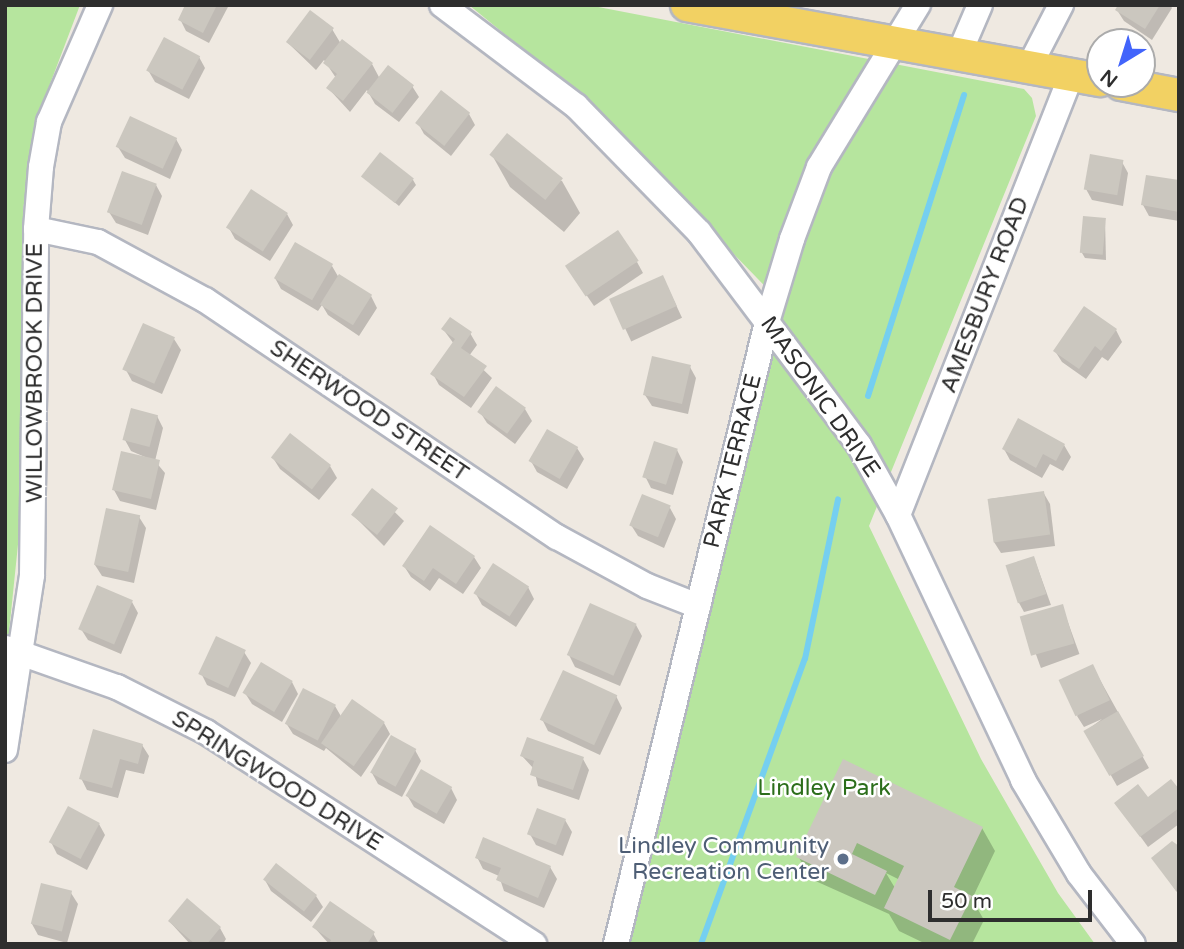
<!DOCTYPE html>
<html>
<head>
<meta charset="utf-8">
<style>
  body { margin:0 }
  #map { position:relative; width:1184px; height:949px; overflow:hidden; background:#efe9e1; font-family:"Varela Round",sans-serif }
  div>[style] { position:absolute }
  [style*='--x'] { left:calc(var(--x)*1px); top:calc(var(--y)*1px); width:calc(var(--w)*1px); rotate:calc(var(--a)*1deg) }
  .green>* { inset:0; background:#b6e59e }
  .shadow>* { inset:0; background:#0003; transform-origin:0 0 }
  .stream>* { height:6px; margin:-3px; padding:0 3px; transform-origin:3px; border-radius:3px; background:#75cff0 }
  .building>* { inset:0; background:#cbc7bf; transform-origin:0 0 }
  .roads { filter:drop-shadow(2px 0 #b4b7c1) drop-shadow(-2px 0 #b4b7c1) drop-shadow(0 2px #b4b7c1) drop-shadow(0 -2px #b4b7c1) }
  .minor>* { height:24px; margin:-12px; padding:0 12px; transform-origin:12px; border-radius:12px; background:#fff }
  .major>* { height:32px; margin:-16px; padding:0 16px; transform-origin:16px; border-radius:16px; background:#f2d163 }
  .dots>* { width:19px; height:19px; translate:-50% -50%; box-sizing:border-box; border:4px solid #fff; border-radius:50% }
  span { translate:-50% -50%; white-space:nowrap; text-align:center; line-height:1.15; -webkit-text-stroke:5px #fff; paint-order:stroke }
  .street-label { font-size:23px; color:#2e2e2e }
  .park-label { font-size:23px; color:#2c6e1b }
  .service-label { font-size:23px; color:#4e5e75 }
  .right { translate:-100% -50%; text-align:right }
  .frame { position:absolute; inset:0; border:7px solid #2e2e2e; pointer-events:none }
  .north { position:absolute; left:1086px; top:28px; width:70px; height:70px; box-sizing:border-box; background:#fff; border:2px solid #ababab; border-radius:50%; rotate:218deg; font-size:19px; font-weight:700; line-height:28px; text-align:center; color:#2e2e2e }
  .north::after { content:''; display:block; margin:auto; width:24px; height:32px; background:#4264fb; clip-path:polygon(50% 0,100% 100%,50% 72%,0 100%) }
  .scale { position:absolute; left:928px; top:890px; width:164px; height:32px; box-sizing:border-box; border:4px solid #2e2e2e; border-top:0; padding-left:9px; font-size:21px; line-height:24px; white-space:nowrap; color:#2e2e2e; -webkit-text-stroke:5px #fff; paint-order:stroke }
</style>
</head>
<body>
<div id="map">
  <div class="green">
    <div style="clip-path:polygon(5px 5px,80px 5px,36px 121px,23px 210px,24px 486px,5px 671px)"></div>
    <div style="clip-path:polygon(469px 5px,588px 5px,1024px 89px,1032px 98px,1036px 116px,869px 526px,981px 759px,1058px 893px,1095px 944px,630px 944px,783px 305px,582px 97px)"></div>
  </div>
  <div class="shadow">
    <div style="clip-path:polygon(187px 5px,229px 5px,209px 43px,186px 31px,180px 19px)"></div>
    <div style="clip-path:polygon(1120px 5px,1170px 5px,1172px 8px,1152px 40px,1124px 21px,1117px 10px)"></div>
    <div style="clip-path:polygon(332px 29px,341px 44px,372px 64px,380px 79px,412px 86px,419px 97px,399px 122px,375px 104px,367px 90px,350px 112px,328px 88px,336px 78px,324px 60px,316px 70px,287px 42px)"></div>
    <div style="clip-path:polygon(199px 57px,205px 68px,189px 99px,155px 82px,148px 70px)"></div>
    <div style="clip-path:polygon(469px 114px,475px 125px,451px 156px,424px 134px,418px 123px)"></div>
    <div style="clip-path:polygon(176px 139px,182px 150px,170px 179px,125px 158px,118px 147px)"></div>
    <div style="clip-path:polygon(492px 155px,562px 181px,580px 213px,564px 232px,510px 187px)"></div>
    <div style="clip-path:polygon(1122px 162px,1128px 173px,1123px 206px,1092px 200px,1086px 189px)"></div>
    <div style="clip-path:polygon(363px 176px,413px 180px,416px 185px,399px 206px)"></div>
    <div style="clip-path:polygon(1179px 182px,1179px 221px,1149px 216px,1143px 205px)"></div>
    <div style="clip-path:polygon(156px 185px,162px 196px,148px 235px,116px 223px,109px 212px)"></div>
    <div style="clip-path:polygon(287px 214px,293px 225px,270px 261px,235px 239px,229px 228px)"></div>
    <div style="clip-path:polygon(1105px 220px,1106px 260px,1085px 258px,1082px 253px)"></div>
    <div style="clip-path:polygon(637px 262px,643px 273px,594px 306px,574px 277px)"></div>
    <div style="clip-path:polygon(332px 266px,339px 278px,371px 296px,377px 308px,359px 336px,328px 315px,322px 305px,318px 311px,281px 289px,275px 278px)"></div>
    <div style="left:663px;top:277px;width:45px;height:56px;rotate:65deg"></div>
    <div style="clip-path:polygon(443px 329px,470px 333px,477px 345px,469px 356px,492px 378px,471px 408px,439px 385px,433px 374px,454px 344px)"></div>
    <div style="clip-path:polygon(1116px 330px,1122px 342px,1108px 361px,1102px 357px,1086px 379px,1062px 362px,1055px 351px)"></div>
    <div style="clip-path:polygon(174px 339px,181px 350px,162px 394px,132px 381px,126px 370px)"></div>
    <div style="clip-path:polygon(690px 367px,696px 378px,688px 414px,652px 406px,645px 395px)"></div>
    <div style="clip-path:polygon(497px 389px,525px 409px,532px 421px,515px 444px,487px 423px,480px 412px)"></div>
    <div style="clip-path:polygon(157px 416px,163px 428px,155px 461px,165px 473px,156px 510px,120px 501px,114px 490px,152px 460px,131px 451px,125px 440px)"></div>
    <div style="clip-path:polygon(291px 435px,330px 466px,337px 478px,319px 500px,280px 469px,273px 458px)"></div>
    <div style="clip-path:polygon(1064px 445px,1071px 457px,1063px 471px,1050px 464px,1042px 478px,1010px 460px,1004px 449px)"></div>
    <div style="clip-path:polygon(577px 448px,584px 459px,567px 489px,537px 472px,531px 461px)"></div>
    <div style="clip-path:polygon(677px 450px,683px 462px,673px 495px,651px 488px,645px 476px)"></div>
    <div style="clip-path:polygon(372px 490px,404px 521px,384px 546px,353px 515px)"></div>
    <div style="clip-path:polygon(1043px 492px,1050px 504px,1055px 546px,1001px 553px,994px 542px,989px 499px)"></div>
    <div style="clip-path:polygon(670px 508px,676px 519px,664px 548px,638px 536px,631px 525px)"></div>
    <div style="clip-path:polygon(139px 517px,146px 528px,134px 583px,102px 576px,95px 565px)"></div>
    <div style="clip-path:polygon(474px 557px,481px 568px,463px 594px,439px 578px,430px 591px,411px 577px,404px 566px)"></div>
    <div style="clip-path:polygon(1034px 558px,1051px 605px,1024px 612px,1018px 601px)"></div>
    <div style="clip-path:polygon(528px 587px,534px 599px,516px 627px,482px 605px,476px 594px)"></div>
    <div style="clip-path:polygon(132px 602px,138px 613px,121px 654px,88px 640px,81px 629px)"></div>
    <div style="left:1062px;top:606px;width:51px;height:41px;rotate:70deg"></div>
    <div style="clip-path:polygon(636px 625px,642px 636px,620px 686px,575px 667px,569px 655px)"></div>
    <div style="clip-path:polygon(244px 652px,251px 663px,235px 697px,207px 685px,201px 673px)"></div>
    <div style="clip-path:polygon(1099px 678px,1149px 768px,1117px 786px,1086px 731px,1102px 719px,1084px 727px,1077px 716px)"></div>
    <div style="clip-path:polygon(292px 682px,298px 694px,282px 722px,252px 704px,245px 693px)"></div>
    <div style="clip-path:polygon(616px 696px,622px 708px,600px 755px,548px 731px,542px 719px)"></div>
    <div style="clip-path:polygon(335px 706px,342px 718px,384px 723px,390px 734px,361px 777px,326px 748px,324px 751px,293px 734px,286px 723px)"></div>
    <div style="clip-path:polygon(142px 745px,149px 756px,144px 774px,126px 770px,118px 798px,87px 790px,81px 778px)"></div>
    <div style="clip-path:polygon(415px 750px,421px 761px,402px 797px,378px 784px,372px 773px)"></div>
    <div style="clip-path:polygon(522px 756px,583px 759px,589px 770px,579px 800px,538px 786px,534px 769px)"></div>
    <div style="clip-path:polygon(evenodd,844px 762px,982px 828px,995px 851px,972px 899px,984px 920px,972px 944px,926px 944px,899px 931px,889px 914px,811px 879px,798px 856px,844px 762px,886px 873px,900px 880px,895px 888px,886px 873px)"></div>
    <div style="clip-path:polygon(451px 788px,457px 800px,444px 824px,414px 807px,407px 795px)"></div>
    <div style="clip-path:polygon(1179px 792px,1179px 824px,1148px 847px,1116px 803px)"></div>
    <div style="clip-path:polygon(565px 820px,572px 832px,563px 856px,536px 845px,530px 834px)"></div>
    <div style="clip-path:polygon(99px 824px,105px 835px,87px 870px,57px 854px,51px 842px)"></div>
    <div style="clip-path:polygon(1179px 849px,1179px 895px,1153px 858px)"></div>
    <div style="clip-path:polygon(477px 857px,550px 867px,557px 879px,544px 908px,504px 891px,499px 876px,483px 869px)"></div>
    <div style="clip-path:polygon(265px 880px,316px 896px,323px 907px,311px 922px,271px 891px)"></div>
    <div style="clip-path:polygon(71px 893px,78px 904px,67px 943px,38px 935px,32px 924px)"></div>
    <div style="clip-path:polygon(170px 922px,220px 928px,226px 939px,223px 944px,190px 944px)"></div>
    <div style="clip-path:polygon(314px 927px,373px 933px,379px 944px,329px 944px)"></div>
  </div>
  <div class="stream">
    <div style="--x:868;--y:396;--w:316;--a:-72.3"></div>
    <div style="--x:701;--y:944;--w:303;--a:-70"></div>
    <div style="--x:805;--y:659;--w:163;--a:-78.3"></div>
  </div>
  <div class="building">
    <div style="clip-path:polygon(185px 5px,217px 5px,203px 33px,178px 20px)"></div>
    <div style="clip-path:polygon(1118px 5px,1160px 5px,1145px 29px,1115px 10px)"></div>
    <div style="left:310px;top:10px;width:30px;height:40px;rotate:37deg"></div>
    <div style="left:164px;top:37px;width:41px;height:38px;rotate:28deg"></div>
    <div style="clip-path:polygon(342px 39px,373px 63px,343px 101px,326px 88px,337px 74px,323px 63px)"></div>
    <div style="left:388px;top:65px;width:33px;height:35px;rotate:38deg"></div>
    <div style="left:441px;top:90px;width:37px;height:42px;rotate:38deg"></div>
    <div style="left:130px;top:116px;width:52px;height:34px;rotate:25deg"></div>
    <div style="left:507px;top:133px;width:72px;height:28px;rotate:39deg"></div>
    <div style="left:380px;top:152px;width:43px;height:31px;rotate:38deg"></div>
    <div style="left:1090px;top:154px;width:34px;height:36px;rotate:10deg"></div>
    <div style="left:122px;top:171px;width:37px;height:44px;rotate:20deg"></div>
    <div style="clip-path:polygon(1146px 175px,1179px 180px,1179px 212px,1141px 205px)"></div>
    <div style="left:251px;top:189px;width:44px;height:46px;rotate:33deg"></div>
    <div style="left:1083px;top:216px;width:23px;height:37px;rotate:5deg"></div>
    <div style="left:618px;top:230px;width:37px;height:64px;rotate:56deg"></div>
    <div style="left:295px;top:242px;width:44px;height:42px;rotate:30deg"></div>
    <div style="left:339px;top:274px;width:39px;height:36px;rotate:32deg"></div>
    <div style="left:663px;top:275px;width:34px;height:59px;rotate:66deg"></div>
    <div style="clip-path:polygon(1084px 306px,1117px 329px,1101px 351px,1095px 346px,1079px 369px,1053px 351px)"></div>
    <div style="clip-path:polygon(450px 317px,472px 332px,461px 348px,487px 366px,464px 397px,430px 374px,455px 339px,441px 329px)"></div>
    <div style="left:143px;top:323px;width:35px;height:51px;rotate:24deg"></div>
    <div style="left:652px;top:356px;width:40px;height:40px;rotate:13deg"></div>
    <div style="left:496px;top:386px;width:37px;height:32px;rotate:36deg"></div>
    <div style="left:131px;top:408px;width:28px;height:33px;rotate:15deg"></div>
    <div style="clip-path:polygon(1018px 418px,1065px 444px,1056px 461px,1043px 454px,1036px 468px,1002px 449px)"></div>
    <div style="left:547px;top:429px;width:36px;height:37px;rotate:30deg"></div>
    <div style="left:290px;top:433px;width:52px;height:31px;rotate:38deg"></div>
    <div style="left:654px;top:441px;width:25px;height:38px;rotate:18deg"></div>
    <div style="left:121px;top:451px;width:40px;height:40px;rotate:13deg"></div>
    <div style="left:372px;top:488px;width:33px;height:34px;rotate:38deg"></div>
    <div style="left:1044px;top:491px;width:44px;height:57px;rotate:82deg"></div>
    <div style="left:642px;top:494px;width:31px;height:34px;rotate:22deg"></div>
    <div style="left:106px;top:508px;width:35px;height:58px;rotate:12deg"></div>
    <div style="clip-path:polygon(430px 525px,475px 556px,456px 584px,433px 568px,424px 581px,402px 566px)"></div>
    <div style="left:1034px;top:556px;width:40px;height:30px;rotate:72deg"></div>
    <div style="left:493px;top:563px;width:43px;height:36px;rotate:33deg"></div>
    <div style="left:97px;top:585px;width:39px;height:48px;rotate:23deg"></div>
    <div style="left:590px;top:603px;width:51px;height:57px;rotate:24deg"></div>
    <div style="left:1063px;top:604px;width:41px;height:45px;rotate:74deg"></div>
    <div style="left:216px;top:636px;width:33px;height:42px;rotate:25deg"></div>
    <div style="left:261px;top:662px;width:37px;height:36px;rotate:31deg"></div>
    <div style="left:1093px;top:664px;width:40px;height:38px;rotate:65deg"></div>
    <div style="left:563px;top:670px;width:60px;height:55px;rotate:25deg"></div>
    <div style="left:303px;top:688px;width:37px;height:40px;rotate:27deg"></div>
    <div style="left:352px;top:699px;width:40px;height:54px;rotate:35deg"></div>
    <div style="left:1118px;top:711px;width:52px;height:40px;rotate:60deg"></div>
    <div style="clip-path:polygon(93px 729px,143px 744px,138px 764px,120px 759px,112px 788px,79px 779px)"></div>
    <div style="left:391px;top:735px;width:29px;height:43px;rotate:29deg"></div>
    <div style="clip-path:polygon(527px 737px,584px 757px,573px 790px,530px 775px,534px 761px,520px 756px)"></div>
    <div style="clip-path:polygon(843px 759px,983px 827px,954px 887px,972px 896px,950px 940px,884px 908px,904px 866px,857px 843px,852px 854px,887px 871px,875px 895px,796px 857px)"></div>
    <div style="left:421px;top:769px;width:36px;height:31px;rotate:30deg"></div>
    <div style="clip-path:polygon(1171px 779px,1179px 789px,1179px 808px,1140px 837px,1114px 803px,1138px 784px,1148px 797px)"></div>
    <div style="left:68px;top:806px;width:36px;height:41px;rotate:28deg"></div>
    <div style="left:537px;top:808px;width:31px;height:28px;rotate:21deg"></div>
    <div style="clip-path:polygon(483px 837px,551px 866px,538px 898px,496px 880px,501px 868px,475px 858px)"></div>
    <div style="clip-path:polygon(1172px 841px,1179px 846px,1176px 891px,1151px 858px)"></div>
    <div style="left:276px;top:863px;width:52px;height:21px;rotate:38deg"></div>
    <div style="left:41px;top:883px;width:32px;height:42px;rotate:14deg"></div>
    <div style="clip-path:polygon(187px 898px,221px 927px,207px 944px,195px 944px,168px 921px)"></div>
    <div style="clip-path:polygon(330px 901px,375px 932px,367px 944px,329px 944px,331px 940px,312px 927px)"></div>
  </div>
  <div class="roads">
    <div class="minor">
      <div style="--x:442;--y:5;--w:168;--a:37"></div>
      <div style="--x:576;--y:106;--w:176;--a:45.7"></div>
      <div style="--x:699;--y:232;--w:188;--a:53"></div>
      <div style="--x:812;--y:382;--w:79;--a:53.3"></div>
      <div style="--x:859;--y:445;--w:80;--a:60.9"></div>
      <div style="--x:898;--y:515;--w:293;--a:64.7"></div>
      <div style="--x:1023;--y:780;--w:109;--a:59.2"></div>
      <div style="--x:1079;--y:874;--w:88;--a:52.4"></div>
      <div style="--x:959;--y:54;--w:53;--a:-66.8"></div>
      <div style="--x:1029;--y:67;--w:70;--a:-62.7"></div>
      <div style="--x:36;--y:229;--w:63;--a:11.8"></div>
      <div style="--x:98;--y:242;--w:122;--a:28.5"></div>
      <div style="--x:205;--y:300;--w:424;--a:34"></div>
      <div style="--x:557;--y:537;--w:102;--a:28.6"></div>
      <div style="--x:647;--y:586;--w:55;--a:21.4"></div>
      <div style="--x:898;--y:515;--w:473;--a:-68.5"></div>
      <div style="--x:6;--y:648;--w:118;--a:19.4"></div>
      <div style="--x:117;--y:687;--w:100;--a:26.8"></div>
      <div style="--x:206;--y:732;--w:391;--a:32.9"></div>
      <div style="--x:5;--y:750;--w:177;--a:-81.2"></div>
      <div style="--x:32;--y:575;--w:346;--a:-89.3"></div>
      <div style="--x:36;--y:229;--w:62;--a:-85.4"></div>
      <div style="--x:41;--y:167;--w:46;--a:-79.9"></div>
      <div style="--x:49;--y:122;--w:128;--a:-66.4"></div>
      <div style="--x:616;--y:944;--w:640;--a:-76.35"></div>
      <div style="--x:767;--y:322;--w:87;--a:-73.2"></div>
      <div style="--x:792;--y:239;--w:77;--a:-69.4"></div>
      <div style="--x:819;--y:167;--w:190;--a:-58.6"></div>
    </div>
    <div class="major">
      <div style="--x:687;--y:5;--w:420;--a:10.3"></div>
      <div style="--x:1121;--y:84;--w:59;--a:10.7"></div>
    </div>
  </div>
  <div class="dots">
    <div style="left:843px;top:859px;background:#5c6f8a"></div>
  </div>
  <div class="street-label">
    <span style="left:985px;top:295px;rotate:-69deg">AMESBURY ROAD</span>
    <span style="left:35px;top:373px;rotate:-90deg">WILLOWBROOK DRIVE</span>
    <span style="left:820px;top:397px;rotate:55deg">MASONIC DRIVE</span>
    <span style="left:369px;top:411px;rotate:34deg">SHERWOOD STREET</span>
    <span style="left:733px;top:461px;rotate:-76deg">PARK TERRACE</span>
    <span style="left:277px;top:781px;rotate:32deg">SPRINGWOOD DRIVE</span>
  </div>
  <div class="park-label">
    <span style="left:824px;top:788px">Lindley Park</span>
  </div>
  <div class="service-label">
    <span class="right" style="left:829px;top:859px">Lindley Community<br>Recreation Center</span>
  </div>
  <div class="frame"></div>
  <div class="north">N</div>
  <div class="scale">50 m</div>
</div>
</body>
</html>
